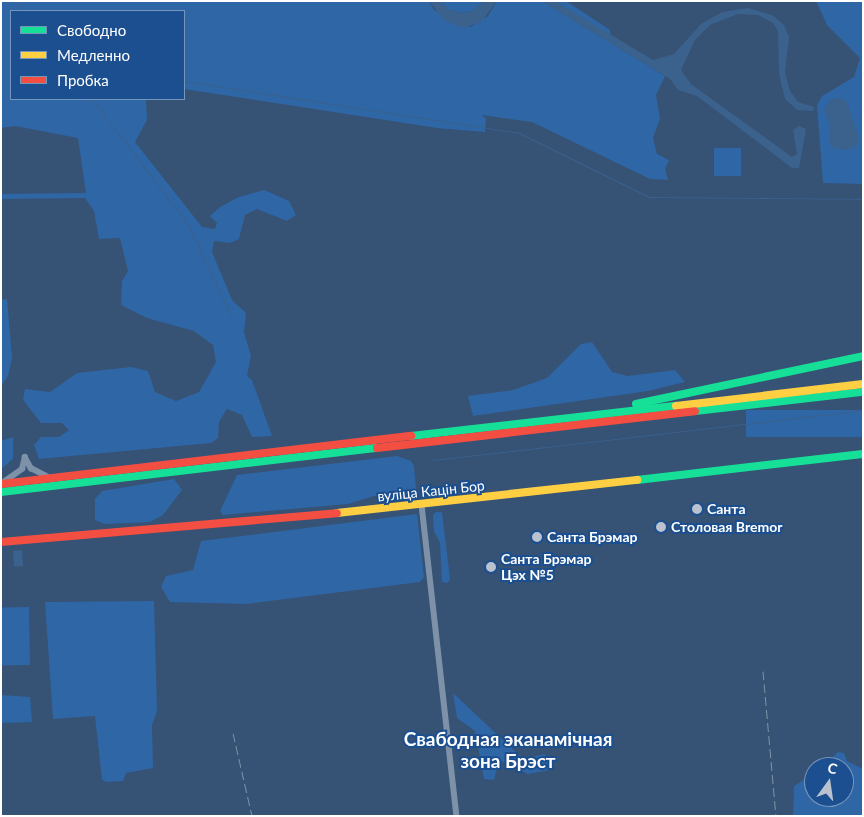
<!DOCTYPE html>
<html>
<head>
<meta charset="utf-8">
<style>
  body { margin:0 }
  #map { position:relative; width:864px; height:817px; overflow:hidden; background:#365274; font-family:Lato,sans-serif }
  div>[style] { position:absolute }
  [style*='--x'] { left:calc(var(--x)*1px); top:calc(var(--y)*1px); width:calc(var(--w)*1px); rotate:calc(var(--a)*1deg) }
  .green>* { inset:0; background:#2f66a5; transform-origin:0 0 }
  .water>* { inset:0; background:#3b618d; transform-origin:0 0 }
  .stream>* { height:1px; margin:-0.5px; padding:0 0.5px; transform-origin:0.5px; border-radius:0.5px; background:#3b618d }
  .street>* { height:5.5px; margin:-2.75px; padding:0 2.75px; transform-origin:2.75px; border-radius:2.75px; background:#7d92a8 }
  .fast>* { height:8px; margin:-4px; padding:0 4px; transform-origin:4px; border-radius:4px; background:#16e098 }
  .slow>* { height:8px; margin:-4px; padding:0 4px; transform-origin:4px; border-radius:4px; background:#ffcf43 }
  .jam>* { height:8px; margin:-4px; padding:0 4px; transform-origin:4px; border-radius:4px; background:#f24e42 }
  .rail>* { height:1px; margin-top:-0.5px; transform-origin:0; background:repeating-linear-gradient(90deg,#7e92a7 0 9px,transparent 0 13px) }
  .dots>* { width:14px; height:14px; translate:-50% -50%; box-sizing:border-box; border:2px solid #1b4f8f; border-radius:50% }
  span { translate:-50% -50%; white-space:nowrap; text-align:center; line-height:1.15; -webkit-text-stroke:4px #1b4f8f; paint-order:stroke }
  .street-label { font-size:14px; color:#fff }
  .poi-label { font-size:14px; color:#fff; font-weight:700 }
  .left { translate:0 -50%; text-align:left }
  .district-label { font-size:19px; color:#fff; font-weight:700 }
  .frame { position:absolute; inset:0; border:2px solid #fff; pointer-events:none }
  .legend { position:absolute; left:10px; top:10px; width:175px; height:90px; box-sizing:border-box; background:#1b4f8f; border:1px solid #7695bc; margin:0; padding:6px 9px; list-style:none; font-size:15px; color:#fff }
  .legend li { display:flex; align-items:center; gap:10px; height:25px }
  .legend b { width:25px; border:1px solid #7695bc }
  .north { position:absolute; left:804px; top:757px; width:50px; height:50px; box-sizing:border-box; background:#1b4f8f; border:1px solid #7695bc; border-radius:50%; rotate:14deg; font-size:14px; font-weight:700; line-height:20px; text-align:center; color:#fff }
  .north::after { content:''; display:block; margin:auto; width:18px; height:22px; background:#b9c2ce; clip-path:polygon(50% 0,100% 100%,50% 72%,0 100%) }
</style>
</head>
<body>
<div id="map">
  <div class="green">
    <div style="clip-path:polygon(1px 1px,429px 1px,434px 10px,470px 27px,488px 16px,497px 1px,542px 1px,665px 76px,656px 95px,660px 119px,653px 138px,657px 154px,669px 160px,665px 169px,668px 180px,650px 179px,532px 122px,482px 115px,486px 119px,485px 132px,437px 128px,184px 89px,184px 11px,11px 11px,11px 99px,146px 99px,147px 120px,135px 142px,202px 227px,215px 229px,217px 223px,210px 216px,220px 207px,239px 197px,264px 190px,289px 201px,296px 215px,287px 221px,257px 209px,245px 215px,239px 239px,230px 243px,214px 241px,212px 252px,232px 300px,246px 313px,244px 332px,251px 356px,247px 376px,252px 380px,272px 436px,252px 437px,242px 415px,227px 409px,219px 422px,218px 438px,211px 443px,39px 459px,34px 445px,41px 437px,59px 437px,69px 430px,62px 423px,41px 423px,23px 400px,25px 389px,50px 392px,77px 373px,131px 367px,148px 371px,155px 392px,176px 401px,199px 392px,216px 362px,213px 345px,194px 331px,147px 318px,121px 305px,122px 281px,128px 271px,120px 238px,99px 239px,94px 211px,85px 198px,1px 199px,1px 194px,86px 193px,78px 138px,15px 126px,1px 128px)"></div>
    <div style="clip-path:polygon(441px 1px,484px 1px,473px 11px,462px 13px,449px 10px)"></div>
    <div style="clip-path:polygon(555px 1px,566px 1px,610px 30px,611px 37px)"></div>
    <div style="clip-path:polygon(816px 1px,863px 1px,863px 184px,823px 183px,817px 105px,822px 96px,854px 77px,860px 58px,827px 25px)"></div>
    <div style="left:741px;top:148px;width:28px;height:27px;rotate:90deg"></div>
    <div style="clip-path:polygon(7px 299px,12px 358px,8px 376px,1px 386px,1px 300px)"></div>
    <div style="clip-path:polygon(592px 342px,612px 372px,628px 376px,675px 370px,685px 382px,648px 391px,473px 416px,468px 396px,513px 390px,547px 378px,581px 344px)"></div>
    <div style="left:863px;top:410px;width:27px;height:117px;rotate:90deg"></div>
    <div style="clip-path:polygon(13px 437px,13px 459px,1px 469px,1px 441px)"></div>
    <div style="clip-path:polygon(397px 456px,411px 461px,414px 466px,416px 489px,412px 495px,374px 496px,348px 504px,223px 515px,220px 511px,237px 475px)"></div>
    <div style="clip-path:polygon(174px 479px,182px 490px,163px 515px,150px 522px,104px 524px,95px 520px,95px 499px,102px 491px)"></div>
    <div style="clip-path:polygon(436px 512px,442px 512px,450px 579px,448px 583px,442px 582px,440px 543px,434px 531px,433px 515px)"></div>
    <div style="clip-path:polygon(417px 514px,424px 577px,420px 582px,247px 604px,170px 602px,161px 587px,166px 576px,193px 570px,201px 541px)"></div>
    <div style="clip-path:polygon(154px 601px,157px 711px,152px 725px,153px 768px,126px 773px,123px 781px,107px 782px,102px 780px,95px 716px,53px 719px,45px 602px)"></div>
    <div style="left:29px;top:607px;width:58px;height:28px;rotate:89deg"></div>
    <div style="clip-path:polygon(453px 693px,523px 759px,545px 754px,549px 770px,528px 774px,499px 760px,494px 780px,484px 779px,475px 731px,457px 718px)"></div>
    <div style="clip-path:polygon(1px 695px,30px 697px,32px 722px,1px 723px)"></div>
    <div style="clip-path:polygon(838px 752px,844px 753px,847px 761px,863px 769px,863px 816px,793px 816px,794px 786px,814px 773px,814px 797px,844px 797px,844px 767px,822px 767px)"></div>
  </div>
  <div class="water">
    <div style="clip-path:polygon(429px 1px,441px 1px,449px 10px,462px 13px,473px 11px,484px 1px,497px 1px,482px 21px,464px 28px,445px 21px)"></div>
    <div style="clip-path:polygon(542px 1px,555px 1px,653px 60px,674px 54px,701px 24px,722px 12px,748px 8px,772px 15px,784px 25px,789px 37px,785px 73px,790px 91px,798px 102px,814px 107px,813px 111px,797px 110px,785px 99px,779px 74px,778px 31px,773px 23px,758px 15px,738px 14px,710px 25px,695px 40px,681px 70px,691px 84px,792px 157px,797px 154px,793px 130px,799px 126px,806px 129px,799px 168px,792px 168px,697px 96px,678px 90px,670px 79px)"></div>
    <div style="clip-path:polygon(840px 98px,847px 102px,859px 139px,856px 146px,847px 150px,834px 148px,830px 144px,829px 122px,824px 110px,831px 99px)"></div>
    <div style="left:22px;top:550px;width:16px;height:9px;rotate:86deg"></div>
  </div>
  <div class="stream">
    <div style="--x:16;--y:1;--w:13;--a:51"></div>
    <div style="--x:184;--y:81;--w:339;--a:8.8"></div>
    <div style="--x:519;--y:133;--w:145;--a:26.2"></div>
    <div style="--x:649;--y:197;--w:214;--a:0.5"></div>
    <div style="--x:92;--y:99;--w:156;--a:52.5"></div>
    <div style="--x:187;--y:223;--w:102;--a:64.4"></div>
    <div style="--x:433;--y:460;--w:433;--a:-6.6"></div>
  </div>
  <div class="street">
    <div style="--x:25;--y:457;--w:13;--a:61"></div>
    <div style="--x:31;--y:468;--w:18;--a:27"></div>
    <div style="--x:5;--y:481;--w:21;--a:-35"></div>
    <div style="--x:22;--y:469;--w:12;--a:-76"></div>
    <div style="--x:422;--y:505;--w:313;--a:83.6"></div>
  </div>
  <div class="fast">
    <div style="--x:636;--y:404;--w:232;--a:-11.9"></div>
    <div style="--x:695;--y:411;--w:169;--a:-6.5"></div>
    <div style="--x:411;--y:436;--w:267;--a:-6.5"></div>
    <div style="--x:637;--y:480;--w:227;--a:-6.6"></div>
    <div style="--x:1;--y:492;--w:379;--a:-6.7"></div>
  </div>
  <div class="slow">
    <div style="--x:676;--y:406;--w:188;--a:-6.7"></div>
    <div style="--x:337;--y:513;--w:302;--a:-6.3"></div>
  </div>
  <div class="jam">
    <div style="--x:377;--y:448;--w:320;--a:-6.6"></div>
    <div style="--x:1;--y:484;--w:413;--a:-6.7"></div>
    <div style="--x:1;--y:542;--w:337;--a:-4.9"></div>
  </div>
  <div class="rail">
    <div style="--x:763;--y:671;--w:146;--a:84.9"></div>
    <div style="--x:233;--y:733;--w:85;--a:77.1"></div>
  </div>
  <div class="dots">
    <div style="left:697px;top:509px;background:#b9c2ce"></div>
    <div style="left:661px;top:527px;background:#b9c2ce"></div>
    <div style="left:537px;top:537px;background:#b9c2ce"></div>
    <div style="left:491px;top:567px;background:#b9c2ce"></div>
  </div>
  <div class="street-label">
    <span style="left:431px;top:491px;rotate:-6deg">вуліца Кацін Бор</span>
  </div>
  <div class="poi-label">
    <span class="left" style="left:707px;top:509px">Санта</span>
    <span class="left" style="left:671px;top:527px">Столовая Bremor</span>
    <span class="left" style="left:547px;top:537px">Санта Брэмар</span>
    <span class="left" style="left:501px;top:567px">Санта Брэмар<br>Цэх №5</span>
  </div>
  <div class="district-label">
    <span style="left:508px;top:750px">Свабодная эканамічная<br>зона Брэст</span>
  </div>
  <div class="frame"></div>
  <ul class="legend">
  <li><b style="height:6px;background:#16e098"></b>Свободно</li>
  <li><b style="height:6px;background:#ffcf43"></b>Медленно</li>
  <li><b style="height:6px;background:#f24e42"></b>Пробка</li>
  </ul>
  <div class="north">С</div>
</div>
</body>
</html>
